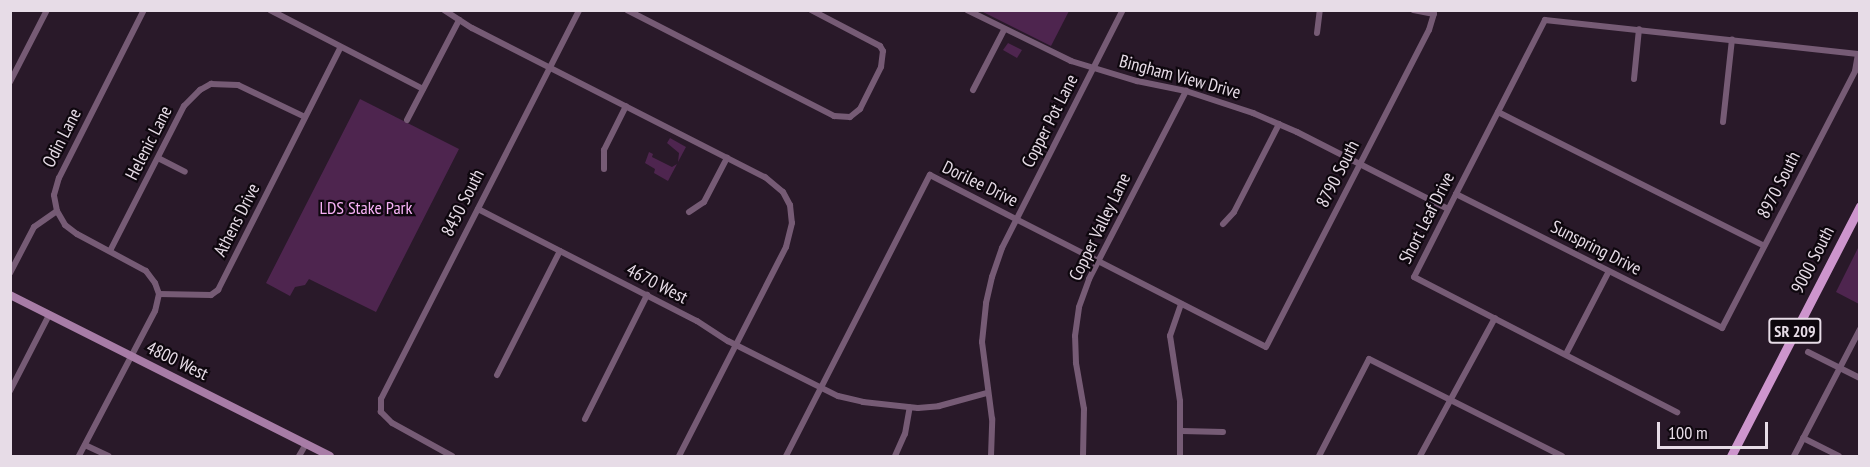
<!DOCTYPE html>
<html>
<head>
<meta charset="utf-8">
<style>
  body { margin:0 }
  #map { position:relative; width:1870px; height:467px; overflow:hidden; background:#291929; font-family:"PT Sans Narrow",sans-serif }
  div>[style] { position:absolute }
  [style*='--x'] { left:calc(var(--x)*1px); top:calc(var(--y)*1px); width:calc(var(--w)*1px); rotate:calc(var(--a)*1deg) }
  .green>* { inset:0; background:#4e254f }
  .street>* { height:6px; margin:-3px; padding:0 3px; transform-origin:3px; border-radius:3px; background:#765b75 }
  .secondary>* { height:8px; margin:-4px; padding:0 4px; transform-origin:4px; border-radius:4px; background:#a77ca6 }
  .primary>* { height:9px; margin:-4.5px; padding:0 4.5px; transform-origin:4.5px; border-radius:4.5px; background:#cd95cd }
  span { translate:-50% -50%; white-space:nowrap; text-align:center; line-height:1.15; -webkit-text-stroke:4.5px #0e070e; paint-order:stroke }
  .shield-label span { padding:2px 4px; background:#0e070e; border:2px solid; border-radius:4px; -webkit-text-stroke-width:0 }
  .shield-label { font-size:16px; color:#e7dce7; font-weight:700 }
  .street-label { font-size:18px; color:#e7dce7 }
  .park-label { font-size:18px; color:#f7b2f6 }
  .frame { position:absolute; inset:0; border:12px solid #e7dce7; pointer-events:none }
  .scale { position:absolute; left:1657px; top:422px; width:111px; height:27px; box-sizing:border-box; border:3px solid #e7dce7; border-top:0; padding-left:8px; font-size:18px; line-height:21px; white-space:nowrap; color:#e7dce7; -webkit-text-stroke:4px #0e070e; paint-order:stroke }
</style>
</head>
<body>
<div id="map">
  <div class="green">
    <div style="clip-path:polygon(981px 11px,1069px 10px,1069px 11px,1051px 46px)"></div>
    <div style="clip-path:polygon(1008px 43px,1022px 50px,1017px 58px,1003px 50px)"></div>
    <div style="clip-path:polygon(360px 99px,459px 149px,376px 312px,309px 279px,305px 285px,295px 287px,290px 296px,266px 283px)"></div>
    <div style="clip-path:polygon(670px 138px,686px 147px,678px 162px,679px 153px,667px 143px)"></div>
    <div style="clip-path:polygon(649px 152px,653px 154px,652px 157px,672px 167px,677px 164px,668px 181px,654px 173px,655px 169px,645px 163px)"></div>
    <div style="clip-path:polygon(1859px 246px,1860px 304px,1859px 304px,1836px 292px)"></div>
  </div>
  <div class="street">
    <div style="--x:270;--y:10;--w:172;--a:27.3"></div>
    <div style="--x:444;--y:10;--w:33;--a:33"></div>
    <div style="--x:472;--y:28;--w:329;--a:27"></div>
    <div style="--x:765;--y:177;--w:23;--a:40"></div>
    <div style="--x:783;--y:192;--w:15;--a:62"></div>
    <div style="--x:790;--y:205;--w:18;--a:84"></div>
    <div style="--x:792;--y:223;--w:25;--a:104"></div>
    <div style="--x:786;--y:247;--w:235;--a:117.1"></div>
    <div style="--x:627;--y:10;--w:233;--a:27.1"></div>
    <div style="--x:834;--y:116;--w:16;--a:4"></div>
    <div style="--x:850;--y:117;--w:13;--a:-39"></div>
    <div style="--x:860;--y:109;--w:47;--a:-63.4"></div>
    <div style="--x:881;--y:67;--w:16;--a:-83"></div>
    <div style="--x:883;--y:51;--w:6;--a:-121"></div>
    <div style="--x:880;--y:46;--w:78;--a:-152.4"></div>
    <div style="--x:967;--y:10;--w:116;--a:26.1"></div>
    <div style="--x:1071;--y:61;--w:69;--a:16.9"></div>
    <div style="--x:1137;--y:81;--w:50;--a:11.5"></div>
    <div style="--x:1186;--y:91;--w:71;--a:18.2"></div>
    <div style="--x:1253;--y:113;--w:48;--a:23.4"></div>
    <div style="--x:1297;--y:132;--w:169;--a:27"></div>
    <div style="--x:1317;--y:33;--w:23;--a:-83"></div>
    <div style="--x:1634;--y:79;--w:50;--a:-84.3"></div>
    <div style="--x:10;--y:82;--w:81;--a:-62.8"></div>
    <div style="--x:973;--y:90;--w:68;--a:-62.7"></div>
    <div style="--x:1498;--y:112;--w:298;--a:26.7"></div>
    <div style="--x:407;--y:120;--w:113;--a:-62.5"></div>
    <div style="--x:1723;--y:122;--w:83;--a:-83.8"></div>
    <div style="--x:158;--y:158;--w:30;--a:27"></div>
    <div style="--x:604;--y:169;--w:19;--a:-90"></div>
    <div style="--x:604;--y:150;--w:49;--a:-63.4"></div>
    <div style="--x:1456;--y:194;--w:298;--a:26.7"></div>
    <div style="--x:1722;--y:328;--w:289;--a:-62.6"></div>
    <div style="--x:1855;--y:71;--w:17;--a:-80"></div>
    <div style="--x:1858;--y:54;--w:315;--a:-173.8"></div>
    <div style="--x:1545;--y:20;--w:195;--a:117.1"></div>
    <div style="--x:1456;--y:194;--w:93;--a:116.8"></div>
    <div style="--x:1414;--y:277;--w:296;--a:27.2"></div>
    <div style="--x:478;--y:209;--w:246;--a:27.1"></div>
    <div style="--x:697;--y:321;--w:37;--a:33"></div>
    <div style="--x:728;--y:341;--w:123;--a:26.6"></div>
    <div style="--x:838;--y:396;--w:26;--a:13"></div>
    <div style="--x:863;--y:402;--w:55;--a:6.2"></div>
    <div style="--x:918;--y:408;--w:21;--a:-5"></div>
    <div style="--x:939;--y:406;--w:50;--a:-15.2"></div>
    <div style="--x:57;--y:211;--w:16;--a:60"></div>
    <div style="--x:65;--y:225;--w:15;--a:37"></div>
    <div style="--x:77;--y:234;--w:78;--a:28.2"></div>
    <div style="--x:146;--y:271;--w:15;--a:53"></div>
    <div style="--x:155;--y:283;--w:12;--a:70"></div>
    <div style="--x:159;--y:294;--w:17;--a:103"></div>
    <div style="--x:155;--y:311;--w:164;--a:117.7"></div>
    <div style="--x:689;--y:212;--w:18;--a:-34"></div>
    <div style="--x:704;--y:202;--w:50;--a:-62.4"></div>
    <div style="--x:1223;--y:224;--w:16;--a:-47"></div>
    <div style="--x:1234;--y:212;--w:99;--a:-62.9"></div>
    <div style="--x:110;--y:251;--w:163;--a:-63"></div>
    <div style="--x:184;--y:106;--w:23;--a:-45"></div>
    <div style="--x:200;--y:90;--w:13;--a:-29"></div>
    <div style="--x:211;--y:84;--w:27;--a:2"></div>
    <div style="--x:238;--y:85;--w:74;--a:25.5"></div>
    <div style="--x:10;--y:273;--w:52;--a:-62.4"></div>
    <div style="--x:34;--y:227;--w:28;--a:-35"></div>
    <div style="--x:57;--y:211;--w:16;--a:-101"></div>
    <div style="--x:54;--y:195;--w:18;--a:-74"></div>
    <div style="--x:59;--y:178;--w:188;--a:-63.2"></div>
    <div style="--x:159;--y:294;--w:52;--a:1.1"></div>
    <div style="--x:211;--y:295;--w:9;--a:-36"></div>
    <div style="--x:218;--y:290;--w:272;--a:-63.2"></div>
    <div style="--x:1808;--y:352;--w:58;--a:26.6"></div>
    <div style="--x:1566;--y:354;--w:93;--a:-62.6"></div>
    <div style="--x:497;--y:375;--w:139;--a:-63.1"></div>
    <div style="--x:10;--y:391;--w:85;--a:-62.8"></div>
    <div style="--x:585;--y:419;--w:139;--a:-63.4"></div>
    <div style="--x:1182;--y:431;--w:41;--a:1.4"></div>
    <div style="--x:1803;--y:438;--w:40;--a:26.6"></div>
    <div style="--x:85;--y:445;--w:26;--a:25"></div>
    <div style="--x:299;--y:456;--w:14;--a:-60"></div>
    <div style="--x:452;--y:456;--w:68;--a:-151.2"></div>
    <div style="--x:392;--y:423;--w:16;--a:-135"></div>
    <div style="--x:381;--y:412;--w:13;--a:-90"></div>
    <div style="--x:381;--y:399;--w:436;--a:-63"></div>
    <div style="--x:786;--y:456;--w:316;--a:-62.9"></div>
    <div style="--x:930;--y:175;--w:377;--a:27.1"></div>
    <div style="--x:1266;--y:347;--w:356;--a:-62.8"></div>
    <div style="--x:1429;--y:30;--w:17;--a:-73"></div>
    <div style="--x:1434;--y:14;--w:21;--a:-169"></div>
    <div style="--x:895;--y:456;--w:24;--a:-66"></div>
    <div style="--x:905;--y:434;--w:27;--a:-80"></div>
    <div style="--x:991;--y:456;--w:37;--a:-88"></div>
    <div style="--x:992;--y:419;--w:78;--a:-97.4"></div>
    <div style="--x:982;--y:342;--w:39;--a:-84"></div>
    <div style="--x:986;--y:303;--w:27;--a:-77"></div>
    <div style="--x:992;--y:277;--w:31;--a:-71"></div>
    <div style="--x:1002;--y:248;--w:267;--a:-63.1"></div>
    <div style="--x:1083;--y:456;--w:47;--a:-88.8"></div>
    <div style="--x:1084;--y:409;--w:47;--a:-99.9"></div>
    <div style="--x:1076;--y:363;--w:27;--a:-92"></div>
    <div style="--x:1075;--y:336;--w:29;--a:-82"></div>
    <div style="--x:1079;--y:307;--w:30;--a:-70"></div>
    <div style="--x:1089;--y:279;--w:212;--a:-62.7"></div>
    <div style="--x:1180;--y:456;--w:55;--a:-90"></div>
    <div style="--x:1180;--y:401;--w:66;--a:-98.7"></div>
    <div style="--x:1170;--y:336;--w:34;--a:-71"></div>
    <div style="--x:1319;--y:456;--w:109;--a:-62.7"></div>
    <div style="--x:1369;--y:359;--w:216;--a:26.7"></div>
    <div style="--x:1420;--y:456;--w:157;--a:-61.5"></div>
    <div style="--x:1794;--y:456;--w:143;--a:-62.5"></div>
  </div>
  <div class="secondary">
    <div style="--x:10;--y:295;--w:358;--a:26.7"></div>
  </div>
  <div class="primary">
    <div style="--x:1731;--y:456;--w:281;--a:-62.7"></div>
  </div>
  <div class="shield-label">
    <span style="left:1795px;top:331px">SR 209</span>
  </div>
  <div class="street-label">
    <span style="left:1180px;top:77px;rotate:15deg">Bingham View Drive</span>
    <span style="left:1050px;top:121px;rotate:-63deg">Copper Pot Lane</span>
    <span style="left:62px;top:138px;rotate:-63deg">Odin Lane</span>
    <span style="left:149px;top:143px;rotate:-63deg">Helenic Lane</span>
    <span style="left:1338px;top:174px;rotate:-63deg">8790 South</span>
    <span style="left:980px;top:184px;rotate:26deg">Dorilee Drive</span>
    <span style="left:1779px;top:185px;rotate:-63deg">8970 South</span>
    <span style="left:463px;top:203px;rotate:-63deg">8450 South</span>
    <span style="left:1427px;top:218px;rotate:-63deg">Short Leaf Drive</span>
    <span style="left:237px;top:220px;rotate:-63deg">Athens Drive</span>
    <span style="left:1100px;top:227px;rotate:-64deg">Copper Valley Lane</span>
    <span style="left:1596px;top:248px;rotate:27deg">Sunspring Drive</span>
    <span style="left:1813px;top:260px;rotate:-63deg">9000 South</span>
    <span style="left:657px;top:284px;rotate:27deg">4670 West</span>
    <span style="left:177px;top:361px;rotate:26deg">4800 West</span>
  </div>
  <div class="park-label">
    <span style="left:366px;top:208px">LDS Stake Park</span>
  </div>
  <div class="frame"></div>
  <div class="scale">100 m</div>
</div>
</body>
</html>
